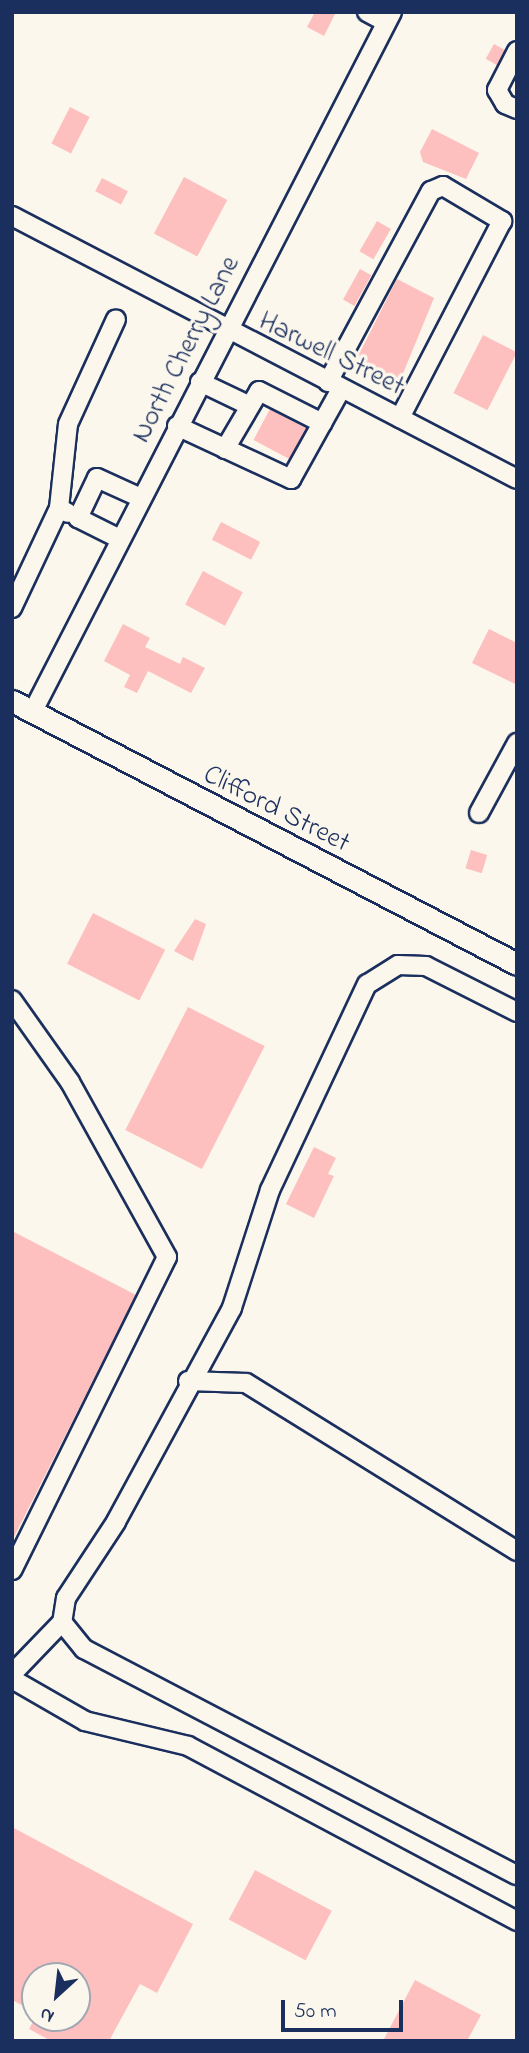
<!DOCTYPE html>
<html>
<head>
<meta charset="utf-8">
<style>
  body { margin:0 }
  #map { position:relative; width:529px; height:2053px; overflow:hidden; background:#fbf7ec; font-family:"Indie Flower",sans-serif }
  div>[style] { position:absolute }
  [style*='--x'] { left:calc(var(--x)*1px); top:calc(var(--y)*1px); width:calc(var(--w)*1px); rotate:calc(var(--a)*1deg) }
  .building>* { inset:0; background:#fdc0be; transform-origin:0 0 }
  .roads { filter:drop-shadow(2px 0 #1b2f5e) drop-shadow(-2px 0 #1b2f5e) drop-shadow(0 2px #1b2f5e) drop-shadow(0 -2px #1b2f5e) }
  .minor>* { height:18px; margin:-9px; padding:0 9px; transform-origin:9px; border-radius:9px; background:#fbf7ec }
  .major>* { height:21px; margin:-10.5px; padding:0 10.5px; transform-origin:10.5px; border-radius:10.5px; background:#fbf7ec }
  span { translate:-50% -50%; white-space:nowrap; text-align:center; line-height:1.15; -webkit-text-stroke:7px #fbf7ec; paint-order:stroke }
  .street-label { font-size:28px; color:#1b2f5e }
  .frame { position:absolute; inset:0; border:14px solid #1b2f5e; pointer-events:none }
  .north { position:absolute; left:21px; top:1962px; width:70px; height:70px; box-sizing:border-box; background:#fbf7ec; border:2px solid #a1a7b3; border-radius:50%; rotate:207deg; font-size:19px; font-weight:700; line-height:28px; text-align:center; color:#1b2f5e }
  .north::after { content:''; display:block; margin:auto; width:24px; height:32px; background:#1b2f5e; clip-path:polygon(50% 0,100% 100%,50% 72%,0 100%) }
  .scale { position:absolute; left:281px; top:2000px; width:122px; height:32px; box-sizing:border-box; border:4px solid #1b2f5e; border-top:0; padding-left:9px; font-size:21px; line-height:24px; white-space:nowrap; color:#1b2f5e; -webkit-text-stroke:5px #fbf7ec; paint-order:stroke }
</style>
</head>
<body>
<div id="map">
  <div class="building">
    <div style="clip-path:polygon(315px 12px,336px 12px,324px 36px,307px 27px)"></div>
    <div style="left:494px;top:44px;width:13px;height:17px;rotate:29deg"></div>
    <div style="left:70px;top:107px;width:22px;height:41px;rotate:27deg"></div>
    <div style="clip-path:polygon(432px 129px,479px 153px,466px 179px,423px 162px,420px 152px)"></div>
    <div style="left:184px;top:177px;width:49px;height:64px;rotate:28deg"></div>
    <div style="left:102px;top:178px;width:29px;height:15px;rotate:27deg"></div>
    <div style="left:377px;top:221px;width:16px;height:35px;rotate:30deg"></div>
    <div style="left:360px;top:269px;width:13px;height:35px;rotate:29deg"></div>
    <div style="clip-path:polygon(397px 279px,434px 298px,395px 393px,351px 370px)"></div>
    <div style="left:483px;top:335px;width:38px;height:65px;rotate:27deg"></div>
    <div style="left:270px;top:409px;width:41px;height:35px;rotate:28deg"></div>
    <div style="left:221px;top:522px;width:44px;height:20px;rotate:27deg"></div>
    <div style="left:203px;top:571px;width:45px;height:38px;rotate:28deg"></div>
    <div style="clip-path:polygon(123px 624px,150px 638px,145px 647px,180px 664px,183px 657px,205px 668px,191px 693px,148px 671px,137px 693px,124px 687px,130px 675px,104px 661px)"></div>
    <div style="clip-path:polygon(489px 629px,517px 643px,517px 685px,472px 663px)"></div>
    <div style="left:471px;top:850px;width:17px;height:19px;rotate:17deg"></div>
    <div style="left:93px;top:913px;width:81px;height:57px;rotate:27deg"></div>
    <div style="clip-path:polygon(195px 919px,206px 924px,193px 961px,174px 951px)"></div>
    <div style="left:188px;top:1007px;width:86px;height:138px;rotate:27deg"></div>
    <div style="clip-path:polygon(314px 1147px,336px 1158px,328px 1174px,334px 1176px,314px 1218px,286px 1204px)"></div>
    <div style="clip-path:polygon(12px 1231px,136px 1295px,12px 1541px)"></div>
    <div style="clip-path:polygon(12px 1827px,193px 1924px,157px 1993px,140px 1984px,109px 2041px,51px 2041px,29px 2029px,35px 2018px,77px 2018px,77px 1976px,35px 1976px,35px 2012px,12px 2000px)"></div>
    <div style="left:255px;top:1870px;width:87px;height:56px;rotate:28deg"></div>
    <div style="clip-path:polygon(415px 1980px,481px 2015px,467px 2041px,383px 2041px)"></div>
  </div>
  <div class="roads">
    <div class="minor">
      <div style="--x:367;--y:12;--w:21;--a:28"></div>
      <div style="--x:517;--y:51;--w:44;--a:117.1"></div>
      <div style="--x:497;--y:90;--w:16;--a:60"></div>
      <div style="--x:505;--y:104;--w:13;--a:23"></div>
      <div style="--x:12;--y:216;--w:569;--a:27.51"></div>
      <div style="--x:200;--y:382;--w:53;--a:25.6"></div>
      <div style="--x:328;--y:382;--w:217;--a:-61.7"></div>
      <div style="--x:431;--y:191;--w:13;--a:-23"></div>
      <div style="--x:443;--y:186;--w:69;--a:30.7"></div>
      <div style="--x:502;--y:221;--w:222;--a:117.4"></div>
      <div style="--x:177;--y:426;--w:126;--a:24.9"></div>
      <div style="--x:291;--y:479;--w:103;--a:-60.9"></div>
      <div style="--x:225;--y:449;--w:67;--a:-59.6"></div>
      <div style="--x:259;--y:391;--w:71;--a:26.9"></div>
      <div style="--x:59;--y:508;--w:84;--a:-83.9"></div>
      <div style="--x:68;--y:424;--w:115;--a:-65.4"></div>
      <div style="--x:120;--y:539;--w:47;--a:-153.4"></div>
      <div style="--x:78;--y:518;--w:44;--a:-64.6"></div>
      <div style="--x:97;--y:478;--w:48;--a:24.4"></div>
      <div style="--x:12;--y:608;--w:110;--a:-64.8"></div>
      <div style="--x:59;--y:508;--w:10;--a:29"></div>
      <div style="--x:32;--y:713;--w:788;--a:-62.82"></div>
      <div style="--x:479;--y:813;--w:80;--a:-61.5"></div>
      <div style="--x:12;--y:1000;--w:100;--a:54.7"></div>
      <div style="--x:70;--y:1082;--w:200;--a:61"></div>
      <div style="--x:167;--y:1257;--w:349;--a:116.3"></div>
      <div style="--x:517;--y:1012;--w:102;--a:-153.2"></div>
      <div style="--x:426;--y:966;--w:28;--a:-178"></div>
      <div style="--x:398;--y:965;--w:36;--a:148"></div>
      <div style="--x:367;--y:984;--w:228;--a:115.2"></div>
      <div style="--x:270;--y:1190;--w:124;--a:107.9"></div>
      <div style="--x:232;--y:1308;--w:243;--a:118.5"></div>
      <div style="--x:116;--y:1522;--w:91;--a:123.3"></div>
      <div style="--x:66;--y:1598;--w:24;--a:99"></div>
      <div style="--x:62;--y:1622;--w:35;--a:51"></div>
      <div style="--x:84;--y:1649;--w:488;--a:27.6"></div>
      <div style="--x:188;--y:1381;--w:58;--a:2"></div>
      <div style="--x:246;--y:1383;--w:319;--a:31.8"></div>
      <div style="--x:12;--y:1674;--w:72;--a:-46.1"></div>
      <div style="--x:12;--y:1679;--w:84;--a:29.9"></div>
      <div style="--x:85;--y:1721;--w:106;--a:13.6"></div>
      <div style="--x:188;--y:1746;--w:373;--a:28"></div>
    </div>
    <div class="major">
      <div style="--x:12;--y:701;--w:569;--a:27.51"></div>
    </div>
  </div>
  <div class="street-label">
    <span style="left:187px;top:350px;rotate:-63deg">North Cherry Lane</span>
    <span style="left:331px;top:355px;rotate:26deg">Harwell Street</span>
    <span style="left:276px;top:810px;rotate:27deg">Clifford Street</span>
  </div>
  <div class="frame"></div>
  <div class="north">N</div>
  <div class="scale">50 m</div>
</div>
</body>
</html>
